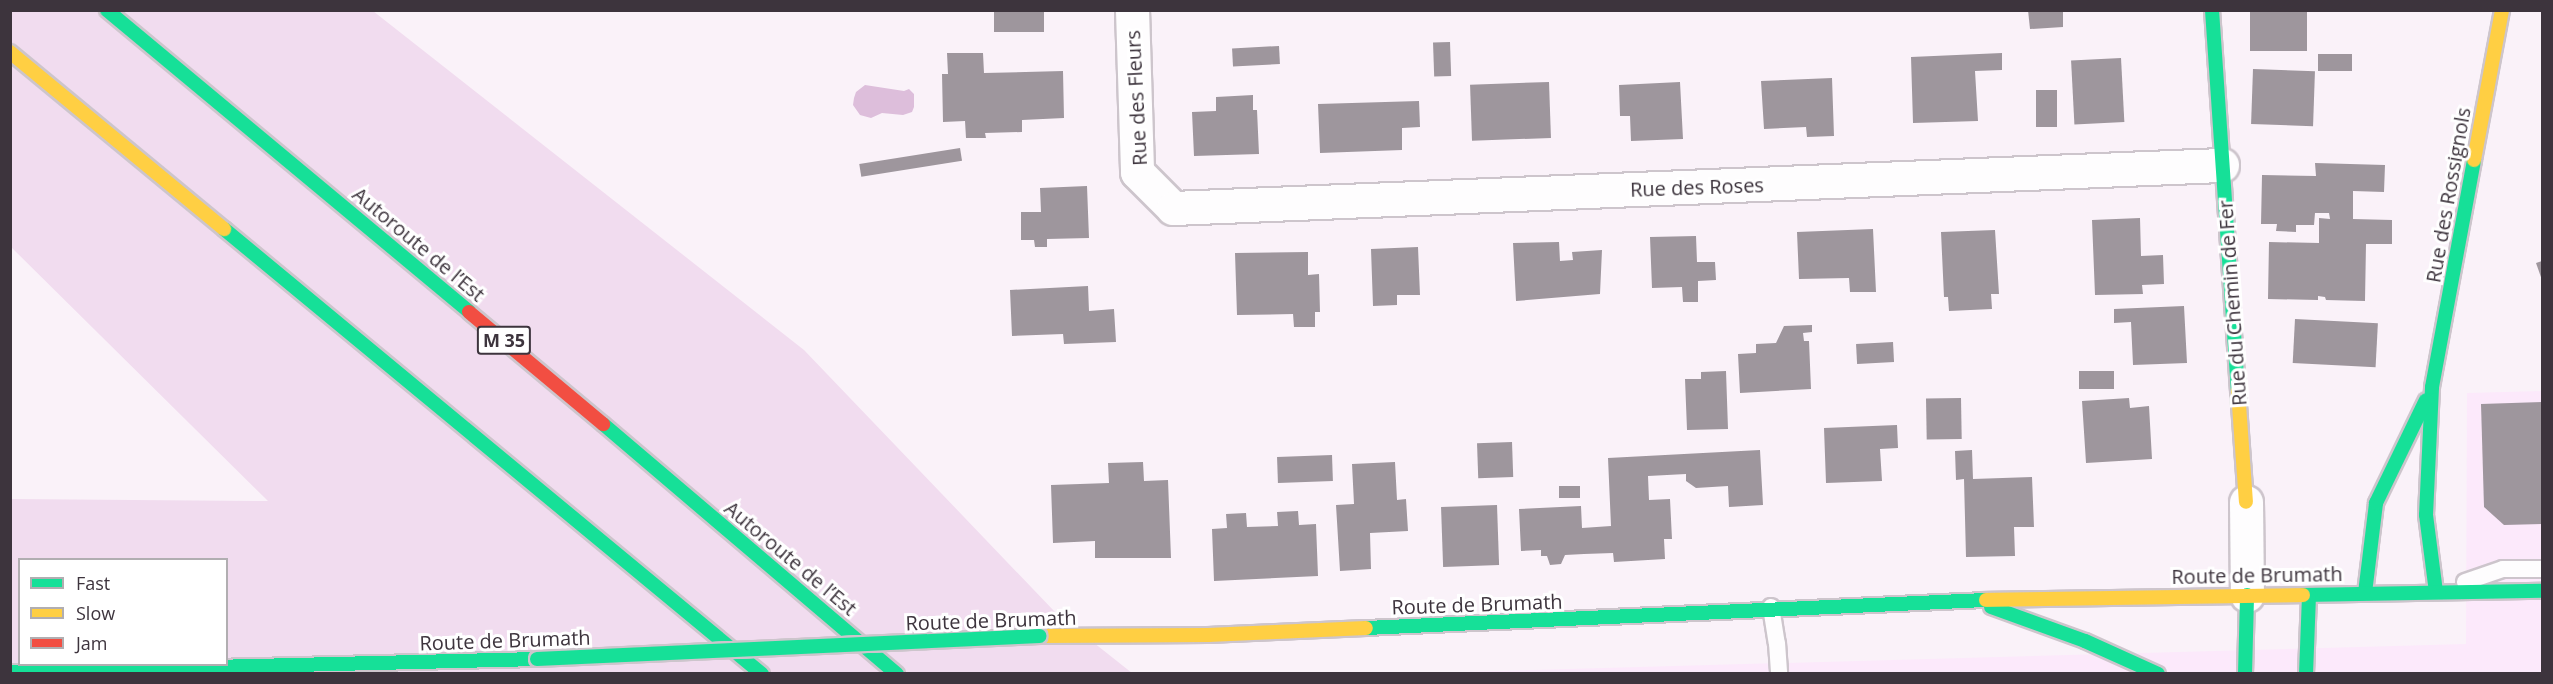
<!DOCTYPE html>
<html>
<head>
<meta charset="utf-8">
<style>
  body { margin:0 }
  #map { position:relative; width:2553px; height:684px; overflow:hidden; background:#faf2f9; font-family:"Open Sans",sans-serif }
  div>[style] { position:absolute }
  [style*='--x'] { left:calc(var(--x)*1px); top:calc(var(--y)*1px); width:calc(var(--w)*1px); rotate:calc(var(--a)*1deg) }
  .built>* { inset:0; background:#fce9fb }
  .green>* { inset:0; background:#f1dcef }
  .water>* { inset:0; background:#ddbedb }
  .building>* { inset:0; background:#9e969d; transform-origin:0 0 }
  .roads { filter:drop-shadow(2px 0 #cdc5cc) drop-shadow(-2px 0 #cdc5cc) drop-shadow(0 2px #cdc5cc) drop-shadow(0 -2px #cdc5cc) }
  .lane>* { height:16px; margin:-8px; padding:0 8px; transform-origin:8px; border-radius:8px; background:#fefdfe }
  .street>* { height:33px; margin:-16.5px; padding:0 16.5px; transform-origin:16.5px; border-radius:16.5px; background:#fefdfe }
  .fast>* { height:14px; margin:-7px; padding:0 7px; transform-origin:7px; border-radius:7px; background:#16e098 }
  .slow>* { height:14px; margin:-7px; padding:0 7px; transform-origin:7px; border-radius:7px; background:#ffcf43 }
  .jam>* { height:14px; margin:-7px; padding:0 7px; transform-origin:7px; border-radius:7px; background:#f24e42 }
  .bridges { filter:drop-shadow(2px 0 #cdc5cc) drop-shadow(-2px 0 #cdc5cc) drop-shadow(0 2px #cdc5cc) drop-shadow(0 -2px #cdc5cc) }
  .fast-bridge>* { height:14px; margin:-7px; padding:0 7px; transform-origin:7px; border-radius:7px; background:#16e098 }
  span { translate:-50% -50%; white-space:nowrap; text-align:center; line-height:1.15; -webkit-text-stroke:6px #fff; paint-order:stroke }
  .shield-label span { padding:2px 4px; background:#fff; border:2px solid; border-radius:4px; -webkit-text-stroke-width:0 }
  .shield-label { font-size:18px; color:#3d343d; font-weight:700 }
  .street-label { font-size:20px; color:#3d343d }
  .frame { position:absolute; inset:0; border:12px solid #3d343d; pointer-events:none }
  .legend { position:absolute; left:18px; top:558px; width:210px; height:108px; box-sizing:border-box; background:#fff; border:2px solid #b1aeb1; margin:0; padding:8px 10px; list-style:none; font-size:18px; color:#3d343d }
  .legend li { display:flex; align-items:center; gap:12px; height:30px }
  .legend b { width:30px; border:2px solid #b1aeb1 }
</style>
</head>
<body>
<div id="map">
  <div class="built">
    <div style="clip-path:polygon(2542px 391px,2542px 673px,1387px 674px,2466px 644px,2467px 393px)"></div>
  </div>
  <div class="green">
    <div style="clip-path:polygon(evenodd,10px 11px,373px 11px,804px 350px,1055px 612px,1132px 673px,11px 673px,11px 499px,268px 501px,11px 247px,10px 11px,20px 560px,226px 560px,226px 664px,20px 664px,20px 560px)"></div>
  </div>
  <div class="water">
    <div style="clip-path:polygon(865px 85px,904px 91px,909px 89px,914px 94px,914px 107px,912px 112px,903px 115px,882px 113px,871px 118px,860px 115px,853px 105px,854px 98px,856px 92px)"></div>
  </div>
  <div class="building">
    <div style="left:994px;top:10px;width:50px;height:22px"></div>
    <div style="clip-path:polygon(2028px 10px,2063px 10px,2063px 27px,2030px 29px)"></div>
    <div style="left:2250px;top:10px;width:57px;height:41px"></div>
    <div style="left:1450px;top:42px;width:34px;height:17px;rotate:88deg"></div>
    <div style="left:1279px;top:46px;width:18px;height:47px;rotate:87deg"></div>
    <div style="clip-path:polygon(947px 53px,983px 53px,984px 73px,1063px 71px,1064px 118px,1022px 120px,1022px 132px,985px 133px,986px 138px,966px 138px,965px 121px,943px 122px,942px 74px,948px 74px)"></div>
    <div style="clip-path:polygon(2002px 53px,2002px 70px,1975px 71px,1978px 121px,1913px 123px,1911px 57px)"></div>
    <div style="left:2318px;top:54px;width:34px;height:17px"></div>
    <div style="left:2121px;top:58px;width:64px;height:50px;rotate:87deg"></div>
    <div style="left:2253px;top:69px;width:62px;height:55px;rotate:2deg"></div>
    <div style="clip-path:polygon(1832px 78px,1834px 136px,1807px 137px,1806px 127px,1764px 129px,1761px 81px)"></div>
    <div style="left:1549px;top:82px;width:56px;height:79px;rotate:88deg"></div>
    <div style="clip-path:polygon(1680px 82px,1683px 139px,1631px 141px,1630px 116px,1620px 116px,1619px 85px)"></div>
    <div style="left:2036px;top:90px;width:21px;height:37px"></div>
    <div style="clip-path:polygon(1253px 95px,1253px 110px,1257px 110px,1259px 154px,1194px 156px,1192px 112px,1216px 111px,1216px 97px)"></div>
    <div style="clip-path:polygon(1419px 101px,1420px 127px,1402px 128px,1402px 150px,1320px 153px,1318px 104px)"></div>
    <div style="left:960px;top:148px;width:13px;height:102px;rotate:81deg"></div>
    <div style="clip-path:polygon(2315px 163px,2385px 165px,2384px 192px,2353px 191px,2353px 219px,2392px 220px,2392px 244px,2366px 244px,2365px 301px,2326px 300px,2325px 297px,2318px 296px,2318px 300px,2268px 299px,2269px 242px,2319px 243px,2319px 218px,2330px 219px,2329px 213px,2315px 213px,2314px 225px,2296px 225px,2296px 232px,2276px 231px,2277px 224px,2261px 224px,2262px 175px,2316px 176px)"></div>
    <div style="clip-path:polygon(1087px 186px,1089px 238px,1047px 239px,1047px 247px,1035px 247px,1034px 240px,1021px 240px,1021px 212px,1041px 212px,1040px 188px)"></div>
    <div style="clip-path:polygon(2140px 218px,2141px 256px,2163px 255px,2164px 284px,2142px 285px,2143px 294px,2095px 295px,2092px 220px)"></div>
    <div style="clip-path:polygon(1873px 229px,1876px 292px,1850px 292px,1849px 278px,1799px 279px,1797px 232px)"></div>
    <div style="clip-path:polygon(1995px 230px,1999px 294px,1991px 294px,1992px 309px,1949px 311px,1948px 297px,1944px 297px,1941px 232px)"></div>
    <div style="clip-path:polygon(1696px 236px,1697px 262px,1715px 262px,1716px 280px,1698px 281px,1698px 302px,1683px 302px,1682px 287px,1652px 288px,1650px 237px)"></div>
    <div style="clip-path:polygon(1559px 242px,1560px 261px,1573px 260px,1572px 252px,1602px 250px,1600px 294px,1516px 301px,1513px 243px)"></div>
    <div style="clip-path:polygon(1418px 247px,1420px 295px,1397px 295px,1397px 305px,1373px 306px,1371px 249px)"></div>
    <div style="clip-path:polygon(1308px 252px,1308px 275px,1319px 274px,1320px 312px,1315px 312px,1315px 327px,1294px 327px,1293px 314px,1237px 315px,1235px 253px)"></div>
    <div style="clip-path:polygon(2542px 261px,2542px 280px,2536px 263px)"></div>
    <div style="clip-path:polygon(1088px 286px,1089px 311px,1114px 309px,1116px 342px,1064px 344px,1063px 334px,1012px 336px,1010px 290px)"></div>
    <div style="clip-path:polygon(2184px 306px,2187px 363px,2133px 365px,2131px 322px,2114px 323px,2114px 309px)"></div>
    <div style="left:2295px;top:319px;width:83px;height:44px;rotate:3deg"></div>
    <div style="clip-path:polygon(1812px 325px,1812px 332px,1803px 333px,1804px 341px,1809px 341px,1811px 389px,1740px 393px,1738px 354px,1756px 353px,1756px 344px,1776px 343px,1784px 326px)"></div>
    <div style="left:1893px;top:342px;width:20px;height:37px;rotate:87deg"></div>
    <div style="clip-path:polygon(1726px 371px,1728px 429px,1687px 430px,1685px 379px,1701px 379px,1701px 372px)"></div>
    <div style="left:2114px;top:371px;width:18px;height:35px;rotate:90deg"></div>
    <div style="left:1961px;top:398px;width:41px;height:35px;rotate:89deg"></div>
    <div style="clip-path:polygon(2129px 398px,2130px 408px,2149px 406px,2152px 459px,2086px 463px,2082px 401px)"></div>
    <div style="clip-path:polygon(2542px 402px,2542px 524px,2504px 525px,2484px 507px,2481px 404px)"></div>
    <div style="clip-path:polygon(1897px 425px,1898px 448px,1880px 449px,1882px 481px,1826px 483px,1824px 428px)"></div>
    <div style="left:1512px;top:442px;width:35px;height:35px;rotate:88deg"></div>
    <div style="clip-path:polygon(1760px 450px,1763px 505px,1729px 507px,1728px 486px,1696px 488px,1686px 481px,1686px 474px,1648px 476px,1649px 500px,1670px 499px,1672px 539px,1664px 539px,1665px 559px,1614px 562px,1613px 553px,1584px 554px,1565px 555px,1561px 564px,1550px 565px,1547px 556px,1541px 556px,1541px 550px,1521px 551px,1519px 509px,1581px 506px,1582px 528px,1611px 526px,1608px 458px)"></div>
    <div style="clip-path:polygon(1972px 450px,1973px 479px,2032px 477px,2034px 527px,2014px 527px,2015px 556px,1966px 557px,1964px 479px,1956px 480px,1955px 451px)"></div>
    <div style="left:1332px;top:455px;width:26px;height:55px;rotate:88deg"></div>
    <div style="clip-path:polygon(1143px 462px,1144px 481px,1168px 480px,1171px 558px,1095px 558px,1095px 541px,1053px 543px,1051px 485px,1109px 483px,1108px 463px)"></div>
    <div style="clip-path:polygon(1395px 462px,1397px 500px,1406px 499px,1408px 531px,1370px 533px,1371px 569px,1340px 571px,1336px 505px,1354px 504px,1352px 464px)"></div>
    <div style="left:1559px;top:486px;width:21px;height:12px"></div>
    <div style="left:1497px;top:505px;width:60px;height:56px;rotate:88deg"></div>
    <div style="clip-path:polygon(1298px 511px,1299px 525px,1316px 524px,1318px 576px,1214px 581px,1212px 529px,1227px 528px,1226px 514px,1246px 513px,1247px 527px,1278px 526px,1277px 512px)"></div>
  </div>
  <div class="roads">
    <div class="lane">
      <div style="--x:2465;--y:582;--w:40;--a:-18.9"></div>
      <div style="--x:2503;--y:569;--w:39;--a:0"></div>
      <div style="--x:1771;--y:607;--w:36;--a:81"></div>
      <div style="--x:1777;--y:643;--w:31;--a:86"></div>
    </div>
    <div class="street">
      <div style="--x:1132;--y:10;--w:162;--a:88.2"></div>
      <div style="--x:1137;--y:172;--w:51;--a:45"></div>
      <div style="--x:1173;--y:208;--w:1050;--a:-2.35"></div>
      <div style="--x:2246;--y:502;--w:93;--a:89.4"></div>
    </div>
    <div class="fast">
      <div style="--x:107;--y:10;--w:471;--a:39.8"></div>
      <div style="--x:2212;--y:10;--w:382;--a:86.1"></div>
      <div style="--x:224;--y:229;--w:698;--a:39.6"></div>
      <div style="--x:603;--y:424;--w:386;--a:40.4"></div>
      <div style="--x:2436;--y:592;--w:78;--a:-97.4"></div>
      <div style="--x:2426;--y:515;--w:128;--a:-87.3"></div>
      <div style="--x:2432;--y:387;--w:231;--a:-79.5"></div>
      <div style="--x:2365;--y:593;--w:91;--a:-83"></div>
      <div style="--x:2376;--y:503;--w:114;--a:-64.1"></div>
      <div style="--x:2303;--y:595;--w:239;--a:-1"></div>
      <div style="--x:1991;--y:607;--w:100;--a:19.9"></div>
      <div style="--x:2085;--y:641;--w:80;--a:24.3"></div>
      <div style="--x:1366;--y:628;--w:621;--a:-2.59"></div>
      <div style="--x:10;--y:672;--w:527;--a:-1.41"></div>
      <div style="--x:2245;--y:674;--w:79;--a:-88.5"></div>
      <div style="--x:2306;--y:674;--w:79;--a:-87.8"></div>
    </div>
    <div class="slow">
      <div style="--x:10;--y:52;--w:278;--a:39.6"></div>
      <div style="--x:2474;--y:160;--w:153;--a:-79.4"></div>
      <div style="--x:2238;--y:391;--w:111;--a:85.9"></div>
      <div style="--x:1986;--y:600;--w:317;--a:-0.9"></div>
      <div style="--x:1039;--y:636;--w:169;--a:-0.3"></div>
      <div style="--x:1208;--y:635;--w:158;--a:-2.5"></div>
    </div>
    <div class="jam">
      <div style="--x:469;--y:312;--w:175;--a:39.9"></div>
    </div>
  </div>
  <div class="bridges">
    <div class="fast-bridge">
      <div style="--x:537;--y:659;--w:503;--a:-2.62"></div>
    </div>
  </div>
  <div class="shield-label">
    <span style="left:504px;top:340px">M 35</span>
  </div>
  <div class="street-label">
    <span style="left:1136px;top:98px;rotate:-93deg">Rue des Fleurs</span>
    <span style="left:1697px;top:187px;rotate:-2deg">Rue des Roses</span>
    <span style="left:2448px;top:195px;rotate:-80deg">Rue des Rossignols</span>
    <span style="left:419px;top:244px;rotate:40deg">Autoroute de l’Est</span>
    <span style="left:2232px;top:303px;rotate:-94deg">Rue du Chemin de Fer</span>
    <span style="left:791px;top:558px;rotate:40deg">Autoroute de l’Est</span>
    <span style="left:2257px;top:575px;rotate:-1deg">Route de Brumath</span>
    <span style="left:1477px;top:604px;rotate:-2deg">Route de Brumath</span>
    <span style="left:991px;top:620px;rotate:-2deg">Route de Brumath</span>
    <span style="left:505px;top:640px;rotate:-2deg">Route de Brumath</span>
  </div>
  <div class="frame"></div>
  <ul class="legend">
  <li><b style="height:8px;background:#16e098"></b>Fast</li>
  <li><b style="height:8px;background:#ffcf43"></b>Slow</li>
  <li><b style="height:8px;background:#f24e42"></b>Jam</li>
  </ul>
</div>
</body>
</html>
